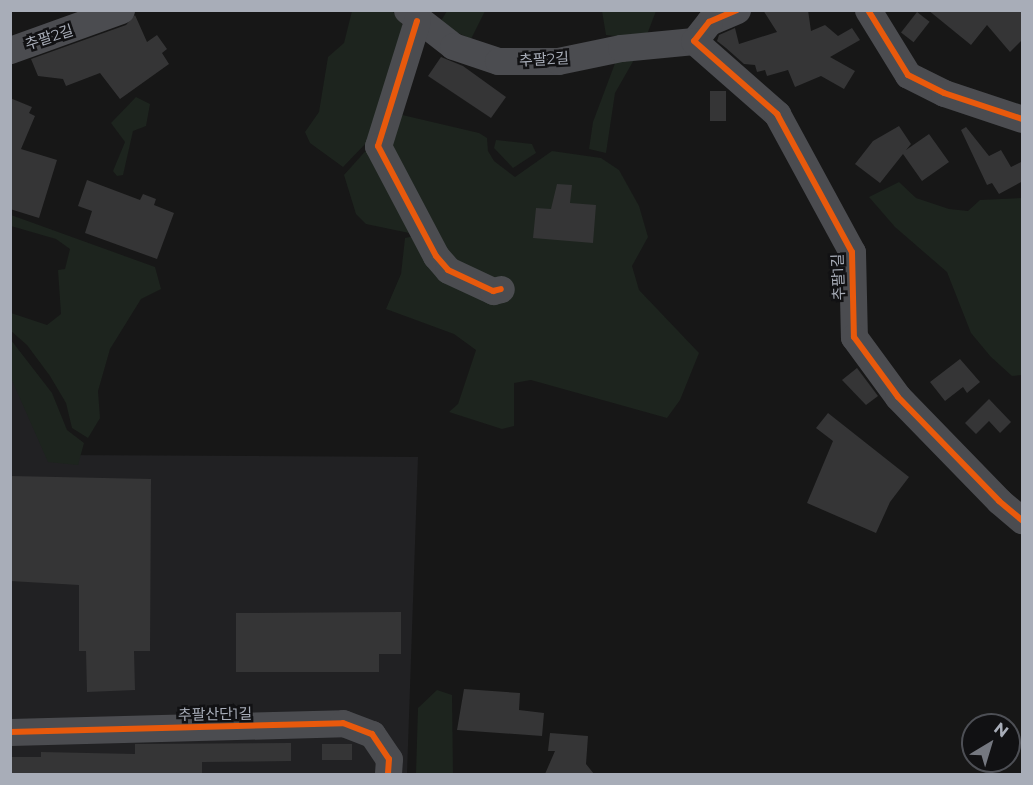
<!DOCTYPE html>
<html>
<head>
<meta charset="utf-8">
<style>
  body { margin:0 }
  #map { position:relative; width:1033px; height:785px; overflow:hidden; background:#171717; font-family:Montserrat,"Noto Sans KR",sans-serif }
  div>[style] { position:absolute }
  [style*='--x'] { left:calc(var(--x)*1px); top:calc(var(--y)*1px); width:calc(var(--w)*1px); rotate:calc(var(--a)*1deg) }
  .built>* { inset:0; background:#212123 }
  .green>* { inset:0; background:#1d241e }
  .building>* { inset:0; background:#353536; transform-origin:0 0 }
  .minor>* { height:27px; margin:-13.5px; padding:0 13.5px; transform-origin:13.5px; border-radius:13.5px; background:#4b4c50 }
  .cycleway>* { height:6px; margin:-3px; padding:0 3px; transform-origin:3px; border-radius:3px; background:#e8590c }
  span { translate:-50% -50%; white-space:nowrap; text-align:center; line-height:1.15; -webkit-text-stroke:5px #111113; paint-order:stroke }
  .street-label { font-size:15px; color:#a8adb8 }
  .frame { position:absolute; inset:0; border:12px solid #a8adb8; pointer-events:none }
  .north { position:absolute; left:961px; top:713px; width:60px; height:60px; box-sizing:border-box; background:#111113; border:2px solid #4d4f55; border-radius:50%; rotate:38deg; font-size:16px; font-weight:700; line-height:24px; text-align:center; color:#a8adb8 }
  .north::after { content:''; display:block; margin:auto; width:21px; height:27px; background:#757880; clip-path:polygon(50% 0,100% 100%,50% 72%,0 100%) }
</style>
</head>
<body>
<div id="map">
  <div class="built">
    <div style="clip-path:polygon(10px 369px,53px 455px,418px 457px,407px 774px,11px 774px)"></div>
  </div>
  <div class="green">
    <div style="clip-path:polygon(352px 11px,392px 11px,401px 20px,405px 37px,370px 139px,343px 167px,310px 143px,305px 132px,319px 112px,328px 57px,344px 43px)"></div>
    <div style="clip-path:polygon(447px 11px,485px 11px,471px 39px,439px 24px)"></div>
    <div style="clip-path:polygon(602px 11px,656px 11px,648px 32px,640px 39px,606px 35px)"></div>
    <div style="clip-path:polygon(617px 58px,635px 58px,615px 93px,606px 153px,589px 149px,593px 122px)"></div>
    <div style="clip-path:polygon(136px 97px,150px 104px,146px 126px,133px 131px,123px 175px,117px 176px,113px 171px,125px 142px,111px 123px)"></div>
    <div style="clip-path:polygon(398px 114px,479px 133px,487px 138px,488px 151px,494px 161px,515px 177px,552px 151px,601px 158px,619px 170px,639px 206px,648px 237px,632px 266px,639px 290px,699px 353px,680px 400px,667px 418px,531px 380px,514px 383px,514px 426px,502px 429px,449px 412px,458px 404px,476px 350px,454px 334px,386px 309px,401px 274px,405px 238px,419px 235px,389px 147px)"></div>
    <div style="clip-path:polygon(496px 140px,532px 144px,536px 153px,513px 168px,494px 148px)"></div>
    <div style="clip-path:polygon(370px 146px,414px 234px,366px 224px,356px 214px,344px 175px)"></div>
    <div style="clip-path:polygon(899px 182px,916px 198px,949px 209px,968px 211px,980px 200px,1022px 198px,1022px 375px,1012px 376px,991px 357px,971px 333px,947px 272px,895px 227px,869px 197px)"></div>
    <div style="clip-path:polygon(11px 215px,155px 267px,161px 289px,141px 299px,110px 349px,98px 391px,100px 418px,88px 438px,72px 428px,66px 403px,50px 376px,27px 345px,11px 331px,11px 313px,47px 325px,61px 314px,58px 270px,65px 269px,70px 249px,56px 239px,11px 226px)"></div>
    <div style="clip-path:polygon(11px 340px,52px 393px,67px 430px,84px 443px,78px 465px,48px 462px,11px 378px)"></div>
    <div style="clip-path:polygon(437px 690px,452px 695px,453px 774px,416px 774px,418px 708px)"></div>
  </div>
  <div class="building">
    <div style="clip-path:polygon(763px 10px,808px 10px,811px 31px,825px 25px,838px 36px,852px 28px,860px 40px,830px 57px,855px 71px,844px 89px,821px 76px,795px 87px,788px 70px,767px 76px,765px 70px,757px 72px,755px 65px,744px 64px,726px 48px,731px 47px,726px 48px,717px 41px,719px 35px,735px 28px,739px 44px,777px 32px)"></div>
    <div style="clip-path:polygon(928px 10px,1023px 10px,1023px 39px,1010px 52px,987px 25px,971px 45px)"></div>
    <div style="left:917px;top:12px;width:16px;height:26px;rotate:38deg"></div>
    <div style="clip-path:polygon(135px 15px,147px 42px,157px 35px,167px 49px,162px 53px,169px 64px,120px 99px,100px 73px,66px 86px,63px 79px,38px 76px,31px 59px,126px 25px)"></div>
    <div style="clip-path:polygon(441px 57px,463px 66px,506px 97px,491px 118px,428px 76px)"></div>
    <div style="left:710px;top:91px;width:16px;height:30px"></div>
    <div style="clip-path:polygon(10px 98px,32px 107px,29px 113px,35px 116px,21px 149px,57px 160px,39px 218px,10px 209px)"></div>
    <div style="clip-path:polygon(899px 126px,911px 144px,906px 150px,929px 134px,949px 162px,922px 181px,903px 154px,880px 183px,855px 164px,873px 141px)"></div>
    <div style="clip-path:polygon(966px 127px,989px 156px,1001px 150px,1011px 167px,1023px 161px,1023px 181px,999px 194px,992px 183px,987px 185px,961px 130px)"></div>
    <div style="clip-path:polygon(87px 180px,140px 200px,143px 194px,156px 199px,154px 205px,174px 213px,157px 259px,85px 233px,92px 211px,78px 206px)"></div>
    <div style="clip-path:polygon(557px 184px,572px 185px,570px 203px,596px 205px,593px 243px,533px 238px,536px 208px,551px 209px)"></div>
    <div style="clip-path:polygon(960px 359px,980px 382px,967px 393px,963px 387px,945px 401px,930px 382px)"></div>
    <div style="clip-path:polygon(857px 368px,878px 396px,866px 405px,842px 380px)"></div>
    <div style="clip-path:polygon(989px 399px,1011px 422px,1000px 433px,989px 421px,976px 434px,965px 423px)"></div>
    <div style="clip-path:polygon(828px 413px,909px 477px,890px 502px,876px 533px,807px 503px,833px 441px,816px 428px)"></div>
    <div style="clip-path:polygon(10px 476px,151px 479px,150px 651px,134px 651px,135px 690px,87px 692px,86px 651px,79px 651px,79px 585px,10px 581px)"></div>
    <div style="clip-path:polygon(401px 612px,401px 654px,379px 654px,379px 672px,236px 672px,236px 613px)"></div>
    <div style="clip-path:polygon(464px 689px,520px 693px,519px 710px,544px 713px,542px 736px,457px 730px)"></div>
    <div style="clip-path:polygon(550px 733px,588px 736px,586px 764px,594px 774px,545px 774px,555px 751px,548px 751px)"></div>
    <div style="clip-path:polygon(291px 743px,291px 761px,202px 762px,202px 774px,10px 774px,10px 757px,41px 757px,41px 752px,135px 754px,135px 744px)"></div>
    <div style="left:322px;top:744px;width:30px;height:16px"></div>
  </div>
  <div class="minor">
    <div style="--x:407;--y:10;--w:58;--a:38"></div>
    <div style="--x:453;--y:46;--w:47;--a:18.4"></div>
    <div style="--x:498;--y:61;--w:60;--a:0"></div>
    <div style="--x:558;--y:61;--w:64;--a:-11.7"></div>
    <div style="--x:621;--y:48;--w:73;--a:-5.5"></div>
    <div style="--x:737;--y:10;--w:30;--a:157"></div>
    <div style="--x:709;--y:22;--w:24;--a:128"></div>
    <div style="--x:694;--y:41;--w:111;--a:41.3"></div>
    <div style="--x:777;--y:114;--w:157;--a:61.5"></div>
    <div style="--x:852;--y:252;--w:85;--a:88.7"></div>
    <div style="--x:854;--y:337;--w:74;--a:53.7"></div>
    <div style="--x:898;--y:397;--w:145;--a:45.8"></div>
    <div style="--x:999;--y:501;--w:30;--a:40"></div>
    <div style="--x:868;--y:10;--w:76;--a:58.4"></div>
    <div style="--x:908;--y:75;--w:40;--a:26.6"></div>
    <div style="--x:944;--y:93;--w:82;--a:18.4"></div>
    <div style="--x:417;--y:21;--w:131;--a:107.3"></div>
    <div style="--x:378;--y:146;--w:124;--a:62.2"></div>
    <div style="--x:436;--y:256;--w:18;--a:49"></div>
    <div style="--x:448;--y:270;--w:50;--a:25"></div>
    <div style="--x:493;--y:291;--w:8;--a:-14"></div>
    <div style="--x:10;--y:50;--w:118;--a:-19.8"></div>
    <div style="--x:10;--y:732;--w:333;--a:-1.5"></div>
    <div style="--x:343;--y:723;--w:31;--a:21"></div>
    <div style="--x:372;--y:734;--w:30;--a:56"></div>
    <div style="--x:389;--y:759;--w:15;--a:94"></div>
  </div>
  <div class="cycleway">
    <div style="--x:737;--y:10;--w:30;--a:157"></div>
    <div style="--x:709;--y:22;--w:24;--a:128"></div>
    <div style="--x:694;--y:41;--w:111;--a:41.3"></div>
    <div style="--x:777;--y:114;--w:157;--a:61.5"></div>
    <div style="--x:852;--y:252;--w:85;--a:88.7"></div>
    <div style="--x:854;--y:337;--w:74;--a:53.7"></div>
    <div style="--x:898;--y:397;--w:145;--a:45.8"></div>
    <div style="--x:999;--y:501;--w:30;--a:40"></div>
    <div style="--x:868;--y:10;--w:76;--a:58.4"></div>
    <div style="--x:908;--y:75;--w:40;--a:26.6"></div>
    <div style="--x:944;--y:93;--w:82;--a:18.4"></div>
    <div style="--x:417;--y:21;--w:131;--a:107.3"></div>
    <div style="--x:378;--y:146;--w:124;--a:62.2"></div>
    <div style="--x:436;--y:256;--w:18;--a:49"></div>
    <div style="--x:448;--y:270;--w:50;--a:25"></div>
    <div style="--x:493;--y:291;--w:8;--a:-14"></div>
    <div style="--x:10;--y:732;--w:333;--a:-1.5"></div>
    <div style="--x:343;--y:723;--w:31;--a:21"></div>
    <div style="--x:372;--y:734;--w:30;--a:56"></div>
    <div style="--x:389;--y:759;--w:15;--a:94"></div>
  </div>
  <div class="street-label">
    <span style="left:49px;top:37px;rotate:-18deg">추팔2길</span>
    <span style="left:544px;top:59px;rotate:-3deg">추팔2길</span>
    <span style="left:838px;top:277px;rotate:-92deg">추팔1길</span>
    <span style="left:215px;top:714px;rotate:-1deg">추팔산단1길</span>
  </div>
  <div class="frame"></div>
  <div class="north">N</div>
</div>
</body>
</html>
